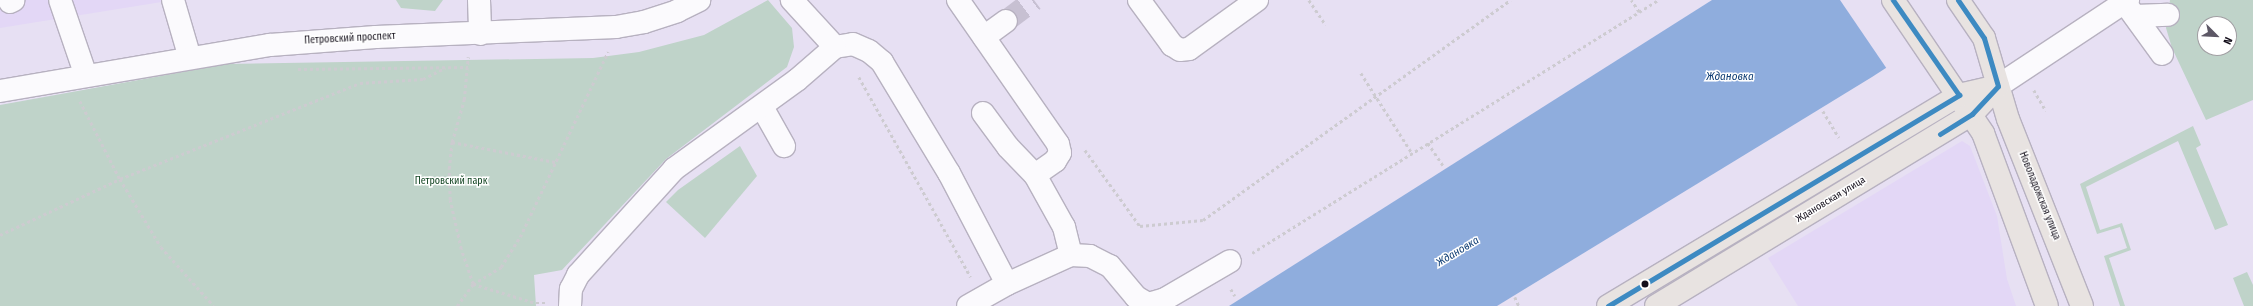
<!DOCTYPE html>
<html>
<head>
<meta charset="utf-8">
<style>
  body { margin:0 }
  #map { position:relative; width:2253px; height:306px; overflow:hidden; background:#e7e0f3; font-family:"Fira Sans Condensed",sans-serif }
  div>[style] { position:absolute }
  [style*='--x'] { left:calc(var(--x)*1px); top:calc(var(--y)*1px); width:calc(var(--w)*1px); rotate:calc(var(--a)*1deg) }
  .built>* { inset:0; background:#e3d7f6 }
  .green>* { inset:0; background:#bfd3c9 }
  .water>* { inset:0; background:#8faddd }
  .pier>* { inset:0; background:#e7e0f3 }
  .minor-tunnel>* { height:22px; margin-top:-11px; transform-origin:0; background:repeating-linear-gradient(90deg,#c7c0d2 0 22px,transparent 0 33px) }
  .path>* { height:2.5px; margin-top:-1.25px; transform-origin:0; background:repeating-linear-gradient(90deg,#cdcbd0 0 3px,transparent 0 6px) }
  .roads { filter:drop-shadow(1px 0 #b7b1c0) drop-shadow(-1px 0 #b7b1c0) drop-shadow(0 1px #b7b1c0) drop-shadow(0 -1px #b7b1c0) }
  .minor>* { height:22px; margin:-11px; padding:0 11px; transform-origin:11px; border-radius:11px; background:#fbfafd }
  .major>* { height:22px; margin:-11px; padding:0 11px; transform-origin:11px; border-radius:11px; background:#e8e3e1 }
  .bus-1>* { height:5px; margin:-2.5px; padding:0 2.5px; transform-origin:2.5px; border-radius:2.5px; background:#3d8ac2 }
  .dots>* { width:11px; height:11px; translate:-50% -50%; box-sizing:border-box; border:2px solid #fff; border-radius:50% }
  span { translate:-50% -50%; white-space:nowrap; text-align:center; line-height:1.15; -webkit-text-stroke:3px #fff; paint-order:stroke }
  .street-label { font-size:10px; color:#130e1a }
  .park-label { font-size:10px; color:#104320 }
  .water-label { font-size:11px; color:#0e3d74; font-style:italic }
  .north { position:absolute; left:2197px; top:16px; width:40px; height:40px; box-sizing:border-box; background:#fff; border:1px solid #a19fa3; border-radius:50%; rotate:114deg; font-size:11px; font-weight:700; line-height:16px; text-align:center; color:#130e1a }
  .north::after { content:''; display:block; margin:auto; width:14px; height:18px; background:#5d5866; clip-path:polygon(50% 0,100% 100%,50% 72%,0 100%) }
</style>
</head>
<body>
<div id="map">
  <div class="built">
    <div style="clip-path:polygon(0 0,174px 0,0 28px)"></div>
    <div style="clip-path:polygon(1962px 141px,1970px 146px,1997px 216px,2007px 279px,2016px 306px,1798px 306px,1768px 258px)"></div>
  </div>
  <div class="green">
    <div style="clip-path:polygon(396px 0,443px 0,435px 11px,401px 8px)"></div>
    <div style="clip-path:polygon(768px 0,792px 28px,794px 47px,787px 67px,666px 159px,562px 270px,534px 275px,536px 306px,0 306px,0 105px,227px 64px,593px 58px,639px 52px,704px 35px)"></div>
    <div style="clip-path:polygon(evenodd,2170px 0,2253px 0,2253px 100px,2206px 120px,2172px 48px,2166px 28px,2170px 0,2205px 24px,2229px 24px,2229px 48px,2205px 48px,2205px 24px)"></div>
    <div style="clip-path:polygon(2193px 126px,2201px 145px,2196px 148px,2228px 225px,2215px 230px,2178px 141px,2086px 187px,2100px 230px,2122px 223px,2131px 250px,2109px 258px,2125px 306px,2120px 306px,2104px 256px,2127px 248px,2120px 227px,2097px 234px,2080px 184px)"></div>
    <div style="clip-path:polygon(740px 146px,757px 176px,705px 238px,666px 202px,678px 190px)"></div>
    <div style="clip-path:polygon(2247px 272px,2253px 285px,2253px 306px,2244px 306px,2233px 278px)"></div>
  </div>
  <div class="water">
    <div style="clip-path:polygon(1712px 0,1991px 0,1872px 77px,1497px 306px,1229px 306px)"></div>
  </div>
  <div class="pier">
    <div style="clip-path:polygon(1840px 0,1993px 0,1887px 69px)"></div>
  </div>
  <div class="minor-tunnel">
    <div style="--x:1006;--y:21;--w:35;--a:-37"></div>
  </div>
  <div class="path">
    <div style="--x:1309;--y:0;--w:30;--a:56"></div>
    <div style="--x:1639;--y:12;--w:22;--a:-32"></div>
    <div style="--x:298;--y:69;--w:170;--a:-0.7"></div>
    <div style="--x:1361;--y:73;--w:95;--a:57.5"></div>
    <div style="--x:859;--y:77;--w:229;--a:60.8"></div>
    <div style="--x:2034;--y:90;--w:24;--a:60"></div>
    <div style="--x:80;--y:101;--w:88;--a:62.9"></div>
    <div style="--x:120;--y:179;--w:79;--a:58.9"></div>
    <div style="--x:161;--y:247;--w:79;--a:48.1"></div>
    <div style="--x:1823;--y:111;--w:31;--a:59"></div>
    <div style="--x:452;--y:142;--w:105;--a:11"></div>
    <div style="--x:1428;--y:143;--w:27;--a:56"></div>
    <div style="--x:1085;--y:150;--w:94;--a:54.1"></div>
    <div style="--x:1140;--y:226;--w:63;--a:-5.4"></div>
    <div style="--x:1203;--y:220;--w:378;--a:-35.6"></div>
    <div style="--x:0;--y:235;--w:132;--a:-25"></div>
    <div style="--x:120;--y:179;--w:258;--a:-21.8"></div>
    <div style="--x:360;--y:83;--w:63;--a:-3.6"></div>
    <div style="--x:423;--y:79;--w:25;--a:-27"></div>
    <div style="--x:1252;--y:253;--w:456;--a:-31.9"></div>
    <div style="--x:1639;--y:12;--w:14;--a:-124"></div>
    <div style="--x:473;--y:284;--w:33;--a:-31"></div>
    <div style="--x:501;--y:267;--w:36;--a:-58"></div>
    <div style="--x:520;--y:237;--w:205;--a:-64.6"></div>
    <div style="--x:473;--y:284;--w:66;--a:16.8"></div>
    <div style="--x:536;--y:303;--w:9;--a:0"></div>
    <div style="--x:1231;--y:289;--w:8;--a:60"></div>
    <div style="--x:1515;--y:297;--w:10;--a:66"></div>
    <div style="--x:457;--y:306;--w:27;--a:-54"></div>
    <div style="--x:473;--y:284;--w:37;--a:-109"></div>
    <div style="--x:461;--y:249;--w:50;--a:-102.7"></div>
    <div style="--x:450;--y:200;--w:31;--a:-92"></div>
    <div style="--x:449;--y:169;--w:27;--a:-84"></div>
    <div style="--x:452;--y:142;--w:44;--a:-74.1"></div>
    <div style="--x:464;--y:100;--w:43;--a:-84.7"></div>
  </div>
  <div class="roads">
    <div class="minor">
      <div style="--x:60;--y:0;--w:80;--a:71.1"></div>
      <div style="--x:173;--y:0;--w:60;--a:73.7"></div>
      <div style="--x:479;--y:0;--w:34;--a:88"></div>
      <div style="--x:958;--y:0;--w:175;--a:55.2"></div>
      <div style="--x:1058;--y:144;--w:9;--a:77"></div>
      <div style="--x:1060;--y:153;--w:9;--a:122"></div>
      <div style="--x:1055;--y:161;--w:24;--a:145"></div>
      <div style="--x:1139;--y:0;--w:56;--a:53.7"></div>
      <div style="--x:1172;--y:45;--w:9;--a:32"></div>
      <div style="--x:1180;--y:50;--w:9;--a:-6"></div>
      <div style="--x:1189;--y:49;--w:84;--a:-35.8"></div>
      <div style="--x:10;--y:2;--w:4;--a:-27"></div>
      <div style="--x:2125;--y:3;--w:63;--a:54"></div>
      <div style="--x:2135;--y:16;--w:33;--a:-2"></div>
      <div style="--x:984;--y:37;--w:27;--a:-36"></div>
      <div style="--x:835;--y:47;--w:18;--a:-9"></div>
      <div style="--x:853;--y:44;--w:17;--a:24"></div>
      <div style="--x:869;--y:51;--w:17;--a:40"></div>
      <div style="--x:882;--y:62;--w:130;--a:58.9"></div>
      <div style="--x:949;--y:173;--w:125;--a:62.4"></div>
      <div style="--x:1007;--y:284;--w:70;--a:-24.4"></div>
      <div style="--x:1071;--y:255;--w:19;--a:3"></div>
      <div style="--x:1090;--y:256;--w:22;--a:27"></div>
      <div style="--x:1110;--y:266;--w:40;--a:50"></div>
      <div style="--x:1136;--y:297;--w:14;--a:30"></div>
      <div style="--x:1148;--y:304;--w:18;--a:-16"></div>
      <div style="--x:1165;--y:299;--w:75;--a:-30.3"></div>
      <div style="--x:1998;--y:86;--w:156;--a:-33.5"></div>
      <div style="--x:0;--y:91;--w:274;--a:-9.7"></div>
      <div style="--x:270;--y:45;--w:106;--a:-4.3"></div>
      <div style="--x:376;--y:37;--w:240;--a:-2.4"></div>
      <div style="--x:616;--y:27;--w:28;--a:-10"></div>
      <div style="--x:644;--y:22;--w:35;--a:-18"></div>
      <div style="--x:677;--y:11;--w:25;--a:-26"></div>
      <div style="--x:762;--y:107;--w:45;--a:60.6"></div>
      <div style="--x:983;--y:113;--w:42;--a:53.7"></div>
      <div style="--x:1008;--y:147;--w:39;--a:46"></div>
      <div style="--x:1035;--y:175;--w:60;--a:60.9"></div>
      <div style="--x:1064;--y:227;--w:29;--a:76"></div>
      <div style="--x:570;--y:306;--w:17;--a:-87"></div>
      <div style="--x:571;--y:289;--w:16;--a:-63"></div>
      <div style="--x:578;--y:275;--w:143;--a:-47.8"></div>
      <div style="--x:674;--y:169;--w:152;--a:-35.9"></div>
      <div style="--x:797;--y:80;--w:50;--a:-41"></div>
      <div style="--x:835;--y:47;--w:64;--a:-132.5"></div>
      <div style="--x:968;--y:306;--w:45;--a:-29.4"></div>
    </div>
    <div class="major">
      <div style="--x:1893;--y:0;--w:161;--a:55.9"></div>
      <div style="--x:1983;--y:133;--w:184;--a:69.7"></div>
      <div style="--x:1958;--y:0;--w:46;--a:55.6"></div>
      <div style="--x:1984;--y:38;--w:84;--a:73.5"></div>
      <div style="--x:2008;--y:119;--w:201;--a:68.4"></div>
      <div style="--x:1608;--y:306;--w:410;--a:-31"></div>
      <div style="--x:1959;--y:95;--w:40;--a:-13"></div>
      <div style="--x:1656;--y:306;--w:370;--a:-31.3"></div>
      <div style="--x:1972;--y:114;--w:38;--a:-47"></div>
    </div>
  </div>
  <div class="bus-1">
    <div style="--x:1940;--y:134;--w:38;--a:-32"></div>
    <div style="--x:1972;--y:114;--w:38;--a:-47"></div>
    <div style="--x:1998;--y:86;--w:50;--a:-106.3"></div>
    <div style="--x:1984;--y:38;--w:46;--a:-124.4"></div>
    <div style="--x:1608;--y:306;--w:410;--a:-31"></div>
    <div style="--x:1959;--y:95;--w:116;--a:-124.8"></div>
  </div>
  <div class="dots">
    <div style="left:1645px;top:284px;background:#130e1a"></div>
  </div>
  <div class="street-label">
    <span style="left:350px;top:39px;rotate:-3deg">Петровский проспект</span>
    <span style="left:2039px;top:196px;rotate:68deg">Новоладожская улица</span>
    <span style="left:1831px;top:200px;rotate:-31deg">Ждановская улица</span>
  </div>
  <div class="park-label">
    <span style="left:451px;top:182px">Петровский парк</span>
  </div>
  <div class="water-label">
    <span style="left:1730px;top:77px">Ждановка</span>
    <span style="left:1458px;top:252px;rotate:-31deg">Ждановка</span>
  </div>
  <div class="north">N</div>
</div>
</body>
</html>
